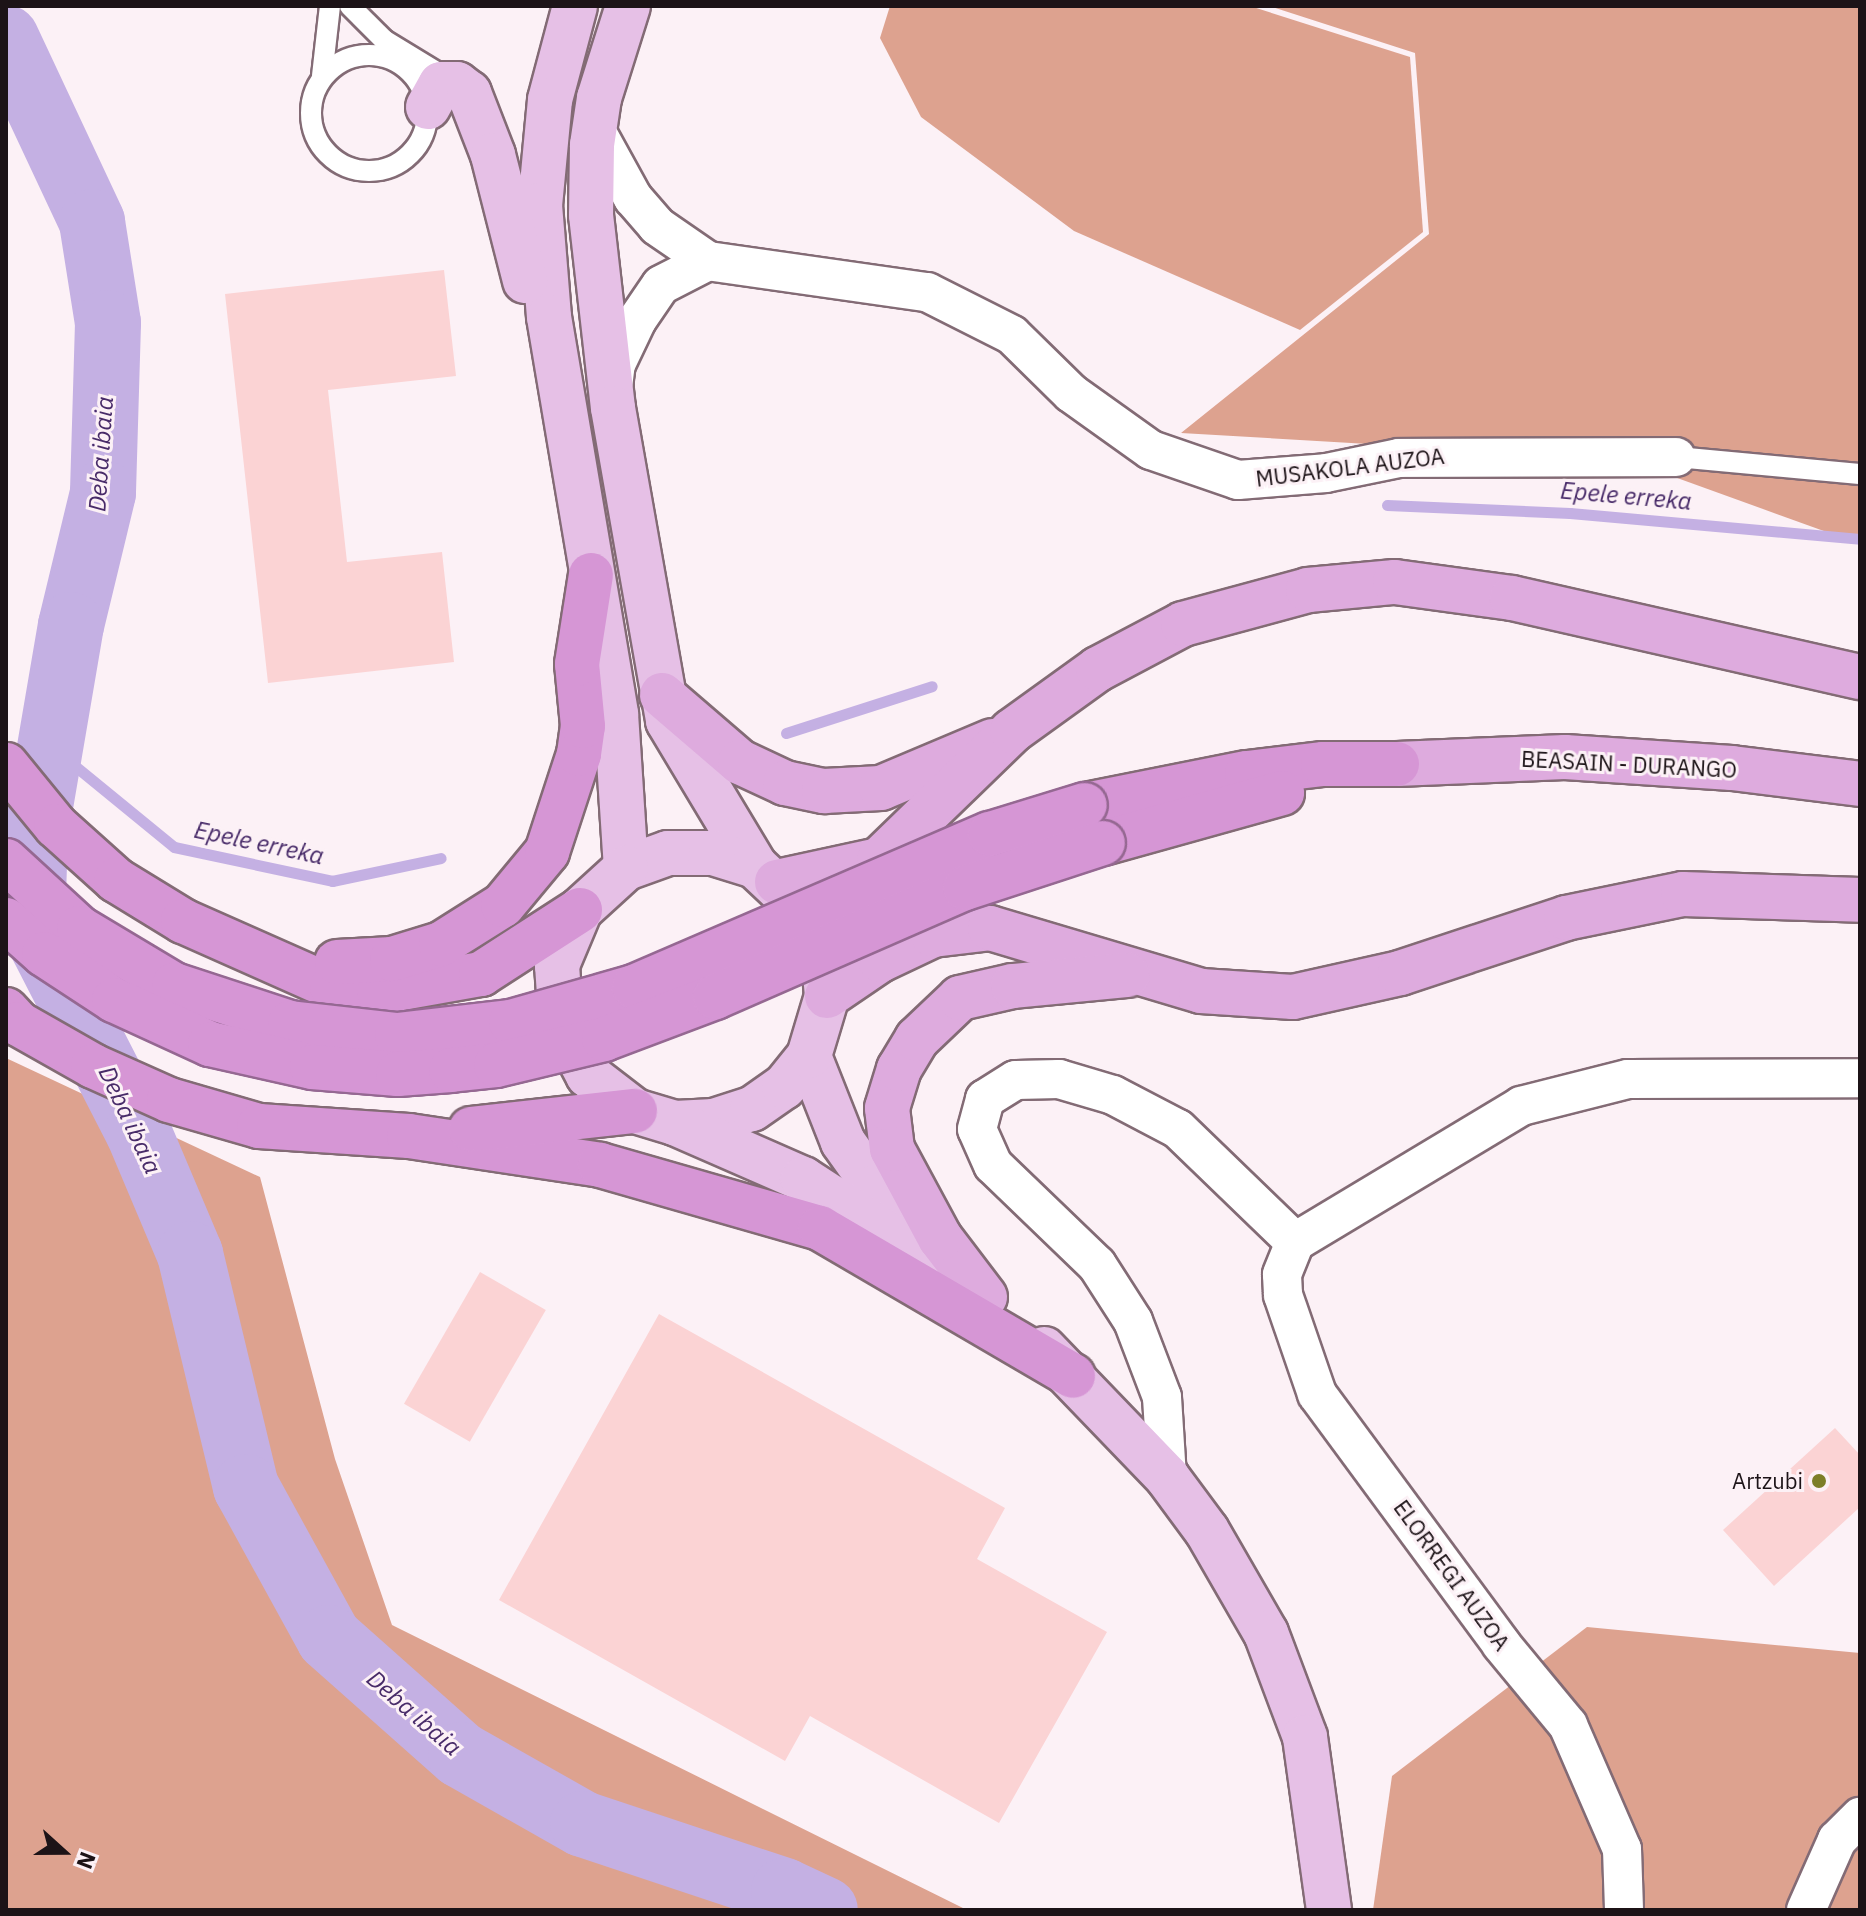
<!DOCTYPE html>
<html>
<head>
<meta charset="utf-8">
<style>
  body { margin:0 }
  #map { position:relative; width:1866px; height:1916px; overflow:hidden; background:#fcf1f6; font-family:"IBM Plex Sans",sans-serif }
  div>[style] { position:absolute }
  [style*='--x'] { left:calc(var(--x)*1px); top:calc(var(--y)*1px); width:calc(var(--w)*1px); rotate:calc(var(--a)*1deg) }
  .forest>* { inset:0; background:#dda28f }
  .stream>* { height:11px; margin:-5.5px; padding:0 5.5px; transform-origin:5.5px; border-radius:5.5px; background:#c4b0e3 }
  .river>* { height:66px; margin:-33px; padding:0 33px; transform-origin:33px; border-radius:33px; background:#c4b0e3 }
  .building>* { inset:0; background:#fbd3d4; transform-origin:0 0 }
  .roads { filter:drop-shadow(2px 0 #836b75) drop-shadow(-2px 0 #836b75) drop-shadow(0 2px #836b75) drop-shadow(0 -2px #836b75) }
  .service>* { height:20px; margin:-10px; padding:0 10px; transform-origin:10px; border-radius:10px; background:#fff }
  .service>.ring { margin:-10px; padding:0; box-sizing:content-box; background:none; border:20px solid #fff; border-radius:50% }
  .minor>* { height:38px; margin:-19px; padding:0 19px; transform-origin:19px; border-radius:19px; background:#fff }
  .primary>* { height:44px; margin:-22px; padding:0 22px; transform-origin:22px; border-radius:22px; background:#e6c0e6 }
  .trunk>* { height:44px; margin:-22px; padding:0 22px; transform-origin:22px; border-radius:22px; background:#deabde }
  .motorway>* { height:44px; margin:-22px; padding:0 22px; transform-origin:22px; border-radius:22px; background:#d696d5 }
  .bridges { filter:drop-shadow(2px 0 #956892) drop-shadow(-2px 0 #956892) drop-shadow(0 2px #956892) drop-shadow(0 -2px #956892) }
  .motorway-bridge>* { height:44px; margin:-22px; padding:0 22px; transform-origin:22px; border-radius:22px; background:#d696d5 }
  .dots>* { width:22px; height:22px; translate:-50% -50%; box-sizing:border-box; border:4px solid #fcf1f6; border-radius:50% }
  span { translate:-50% -50%; white-space:nowrap; text-align:center; line-height:1.15; -webkit-text-stroke:6px #fcf1f6; paint-order:stroke }
  .street-label { font-size:22px; color:#1c1317 }
  .poi-label { font-size:22px; color:#1c1317 }
  .right { translate:-100% -50%; text-align:right }
  .water-label { font-size:24px; color:#482b69; font-style:italic }
  .frame { position:absolute; inset:0; border:8px solid #1c1317; pointer-events:none }
  .north { position:absolute; left:24px; top:1812px; width:80px; height:80px; -webkit-text-stroke:6px #fcf1f6; paint-order:stroke; rotate:111deg; font-size:22px; font-weight:700; line-height:32px; text-align:center; color:#1c1317 }
  .north::after { content:''; display:block; margin:auto; width:28px; height:36px; background:#1c1317; clip-path:polygon(50% 0,100% 100%,50% 72%,0 100%) }
</style>
</head>
<body>
<div id="map">
  <div class="forest">
    <div style="clip-path:polygon(890px 6px,1250px 6px,1410px 57px,1423px 232px,1300px 330px,1074px 231px,921px 117px,880px 38px)"></div>
    <div style="clip-path:polygon(1269px 6px,1860px 6px,1860px 473px,1181px 433px,1429px 234px,1415px 53px)"></div>
    <div style="clip-path:polygon(1644px 466px,1860px 478px,1860px 544px,1846px 539px)"></div>
    <div style="clip-path:polygon(6px 1058px,260px 1177px,335px 1459px,392px 1625px,967px 1910px,6px 1910px)"></div>
    <div style="clip-path:polygon(1587px 1627px,1860px 1653px,1860px 1910px,1373px 1910px,1392px 1776px)"></div>
  </div>
  <div class="stream">
    <div style="--x:1387;--y:505;--w:183;--a:2.5"></div>
    <div style="--x:1570;--y:513;--w:291;--a:5.1"></div>
    <div style="--x:786;--y:733;--w:153;--a:-17.8"></div>
    <div style="--x:53;--y:748;--w:156;--a:39.3"></div>
    <div style="--x:174;--y:847;--w:162;--a:12.1"></div>
    <div style="--x:332;--y:881;--w:111;--a:-11.9"></div>
  </div>
  <div class="river">
    <div style="--x:6;--y:38;--w:203;--a:64.9"></div>
    <div style="--x:92;--y:222;--w:102;--a:81"></div>
    <div style="--x:108;--y:323;--w:170;--a:91.7"></div>
    <div style="--x:103;--y:493;--w:136;--a:103.6"></div>
    <div style="--x:71;--y:625;--w:213;--a:99.7"></div>
    <div style="--x:35;--y:835;--w:90;--a:91.9"></div>
    <div style="--x:32;--y:925;--w:232;--a:62.8"></div>
    <div style="--x:138;--y:1131;--w:134;--a:67.1"></div>
    <div style="--x:190;--y:1254;--w:240;--a:76.5"></div>
    <div style="--x:246;--y:1487;--w:172;--a:61.2"></div>
    <div style="--x:329;--y:1638;--w:176;--a:41.6"></div>
    <div style="--x:461;--y:1755;--w:140;--a:29.5"></div>
    <div style="--x:583;--y:1824;--w:212;--a:18.4"></div>
    <div style="--x:784;--y:1891;--w:45;--a:24.9"></div>
  </div>
  <div class="building">
    <div style="clip-path:polygon(444px 270px,456px 376px,328px 390px,347px 562px,442px 552px,454px 662px,268px 683px,225px 294px)"></div>
    <div style="left:480px;top:1272px;width:76px;height:152px;rotate:30deg"></div>
    <div style="clip-path:polygon(659px 1314px,1005px 1508px,977px 1559px,1107px 1632px,999px 1823px,810px 1716px,785px 1761px,499px 1600px)"></div>
    <div style="clip-path:polygon(1835px 1428px,1860px 1455px,1860px 1507px,1774px 1586px,1723px 1530px)"></div>
  </div>
  <div class="roads">
    <div class="service">
      <div style="--x:350;--y:6;--w:48;--a:45"></div>
      <div style="--x:384;--y:40;--w:75;--a:31.4"></div>
      <div class="ring" style="left:311px;top:55px;width:96px;height:96px"></div>
      <div style="--x:322;--y:76;--w:70;--a:-83.5"></div>
      <div style="--x:1676;--y:457;--w:185;--a:5.3"></div>
    </div>
    <div class="minor">
      <div style="--x:595;--y:129;--w:79;--a:61.2"></div>
      <div style="--x:633;--y:198;--w:37;--a:49"></div>
      <div style="--x:657;--y:226;--w:62;--a:34.5"></div>
      <div style="--x:613;--y:387;--w:23;--a:-83"></div>
      <div style="--x:616;--y:364;--w:49;--a:-64.5"></div>
      <div style="--x:637;--y:320;--w:42;--a:-55.6"></div>
      <div style="--x:661;--y:285;--w:53;--a:-27.1"></div>
      <div style="--x:708;--y:261;--w:221;--a:8.1"></div>
      <div style="--x:927;--y:292;--w:95;--a:26.8"></div>
      <div style="--x:1012;--y:335;--w:83;--a:44.5"></div>
      <div style="--x:1071;--y:393;--w:98;--a:35.5"></div>
      <div style="--x:1151;--y:450;--w:92;--a:19"></div>
      <div style="--x:1238;--y:480;--w:88;--a:-4.5"></div>
      <div style="--x:1326;--y:473;--w:75;--a:-11.6"></div>
      <div style="--x:1399;--y:458;--w:277;--a:-0.2"></div>
      <div style="--x:1295;--y:1242;--w:264;--a:-31"></div>
      <div style="--x:1521;--y:1106;--w:110;--a:-14.2"></div>
      <div style="--x:1628;--y:1079;--w:232;--a:-0.2"></div>
      <div style="--x:1167;--y:1477;--w:80;--a:-93.6"></div>
      <div style="--x:1162;--y:1397;--w:81;--a:-110.9"></div>
      <div style="--x:1133;--y:1321;--w:67;--a:-122.7"></div>
      <div style="--x:1097;--y:1265;--w:144;--a:-136.1"></div>
      <div style="--x:993;--y:1165;--w:39;--a:-114"></div>
      <div style="--x:977;--y:1129;--w:31;--a:-75"></div>
      <div style="--x:985;--y:1099;--w:36;--a:-32"></div>
      <div style="--x:1016;--y:1080;--w:43;--a:-1.3"></div>
      <div style="--x:1059;--y:1079;--w:56;--a:16.5"></div>
      <div style="--x:1113;--y:1095;--w:73;--a:27.6"></div>
      <div style="--x:1178;--y:1129;--w:163;--a:44"></div>
      <div style="--x:1295;--y:1242;--w:35;--a:112"></div>
      <div style="--x:1282;--y:1275;--w:20;--a:87"></div>
      <div style="--x:1283;--y:1295;--w:105;--a:71"></div>
      <div style="--x:1317;--y:1394;--w:310;--a:53.6"></div>
      <div style="--x:1501;--y:1644;--w:105;--a:50.4"></div>
      <div style="--x:1568;--y:1725;--w:135;--a:66.5"></div>
      <div style="--x:1622;--y:1849;--w:61;--a:88.1"></div>
      <div style="--x:1806;--y:1910;--w:77;--a:-66.1"></div>
      <div style="--x:1837;--y:1840;--w:33;--a:-45"></div>
    </div>
    <div class="primary">
      <div style="--x:575;--y:6;--w:97;--a:104.9"></div>
      <div style="--x:550;--y:100;--w:105;--a:95.4"></div>
      <div style="--x:540;--y:205;--w:112;--a:85.4"></div>
      <div style="--x:549;--y:317;--w:403;--a:80.4"></div>
      <div style="--x:616;--y:714;--w:154;--a:86.3"></div>
      <div style="--x:628;--y:6;--w:96;--a:107.5"></div>
      <div style="--x:599;--y:98;--w:48;--a:98.5"></div>
      <div style="--x:592;--y:145;--w:70;--a:90.8"></div>
      <div style="--x:591;--y:215;--w:194;--a:83.5"></div>
      <div style="--x:613;--y:408;--w:318;--a:80"></div>
      <div style="--x:668;--y:721;--w:169;--a:59"></div>
      <div style="--x:428;--y:107;--w:26;--a:-61"></div>
      <div style="--x:441;--y:84;--w:16;--a:0"></div>
      <div style="--x:457;--y:84;--w:15;--a:37"></div>
      <div style="--x:469;--y:93;--w:66;--a:68.8"></div>
      <div style="--x:493;--y:155;--w:130;--a:75.7"></div>
      <div style="--x:809;--y:1056;--w:92;--a:68.4"></div>
      <div style="--x:843;--y:1142;--w:55;--a:54.6"></div>
      <div style="--x:875;--y:1187;--w:69;--a:45"></div>
      <div style="--x:675;--y:1123;--w:39;--a:-3"></div>
      <div style="--x:714;--y:1121;--w:40;--a:-18"></div>
      <div style="--x:752;--y:1109;--w:39;--a:-35"></div>
      <div style="--x:784;--y:1087;--w:40;--a:-51"></div>
      <div style="--x:809;--y:1056;--w:63;--a:-73.3"></div>
      <div style="--x:827;--y:996;--w:43;--a:-95.3"></div>
      <div style="--x:823;--y:953;--w:43;--a:-113.6"></div>
      <div style="--x:806;--y:914;--w:70;--a:-136.7"></div>
      <div style="--x:755;--y:866;--w:44;--a:-162.8"></div>
      <div style="--x:713;--y:853;--w:45;--a:180"></div>
      <div style="--x:668;--y:853;--w:45;--a:160.3"></div>
      <div style="--x:626;--y:868;--w:62;--a:137.6"></div>
      <div style="--x:580;--y:910;--w:60;--a:112.7"></div>
      <div style="--x:557;--y:965;--w:59;--a:86.1"></div>
      <div style="--x:561;--y:1024;--w:58;--a:62.1"></div>
      <div style="--x:588;--y:1075;--w:59;--a:37.5"></div>
      <div style="--x:635;--y:1111;--w:42;--a:16.7"></div>
      <div style="--x:675;--y:1123;--w:140;--a:23.6"></div>
      <div style="--x:803;--y:1179;--w:215;--a:33"></div>
      <div style="--x:1044;--y:1349;--w:178;--a:46.1"></div>
      <div style="--x:1167;--y:1477;--w:67;--a:53.5"></div>
      <div style="--x:1207;--y:1531;--w:118;--a:60"></div>
      <div style="--x:1266;--y:1633;--w:111;--a:69.4"></div>
      <div style="--x:1305;--y:1737;--w:175;--a:82.1"></div>
    </div>
    <div class="trunk">
      <div style="--x:662;--y:695;--w:103;--a:40.7"></div>
      <div style="--x:740;--y:762;--w:50;--a:25"></div>
      <div style="--x:785;--y:783;--w:40;--a:12"></div>
      <div style="--x:824;--y:791;--w:57;--a:-3"></div>
      <div style="--x:881;--y:788;--w:121;--a:-22.9"></div>
      <div style="--x:1397;--y:764;--w:168;--a:-2.4"></div>
      <div style="--x:1565;--y:757;--w:167;--a:3.8"></div>
      <div style="--x:1732;--y:768;--w:129;--a:7.1"></div>
      <div style="--x:777;--y:882;--w:104;--a:-12.2"></div>
      <div style="--x:879;--y:860;--w:185;--a:-44.1"></div>
      <div style="--x:1012;--y:731;--w:106;--a:-35.8"></div>
      <div style="--x:1098;--y:669;--w:96;--a:-27.9"></div>
      <div style="--x:1183;--y:624;--w:130;--a:-15.2"></div>
      <div style="--x:1308;--y:590;--w:87;--a:-5.3"></div>
      <div style="--x:1395;--y:582;--w:118;--a:7.8"></div>
      <div style="--x:1512;--y:598;--w:357;--a:12.8"></div>
      <div style="--x:827;--y:996;--w:64;--a:-34.2"></div>
      <div style="--x:880;--y:960;--w:59;--a:-25.3"></div>
      <div style="--x:933;--y:935;--w:57;--a:-7"></div>
      <div style="--x:990;--y:928;--w:220;--a:16.6"></div>
      <div style="--x:1201;--y:991;--w:92;--a:3.7"></div>
      <div style="--x:1293;--y:997;--w:110;--a:-12.6"></div>
      <div style="--x:1400;--y:973;--w:175;--a:-18.3"></div>
      <div style="--x:1566;--y:918;--w:119;--a:-11.6"></div>
      <div style="--x:1683;--y:894;--w:177;--a:1.9"></div>
      <div style="--x:985;--y:1297;--w:74;--a:-127.3"></div>
      <div style="--x:940;--y:1238;--w:101;--a:-118.3"></div>
      <div style="--x:892;--y:1149;--w:41;--a:-97"></div>
      <div style="--x:887;--y:1108;--w:41;--a:-72.9"></div>
      <div style="--x:899;--y:1069;--w:35;--a:-59"></div>
      <div style="--x:917;--y:1039;--w:59;--a:-43.6"></div>
      <div style="--x:960;--y:998;--w:54;--a:-12.8"></div>
      <div style="--x:1013;--y:986;--w:115;--a:-5.5"></div>
    </div>
    <div class="motorway">
      <div style="--x:6;--y:765;--w:79;--a:50.7"></div>
      <div style="--x:56;--y:826;--w:81;--a:42"></div>
      <div style="--x:116;--y:880;--w:79;--a:31.5"></div>
      <div style="--x:183;--y:921;--w:163;--a:23.9"></div>
      <div style="--x:332;--y:987;--w:47;--a:6.1"></div>
      <div style="--x:379;--y:992;--w:104;--a:-10"></div>
      <div style="--x:481;--y:974;--w:118;--a:-32.9"></div>
      <div style="--x:1085;--y:805;--w:165;--a:-11.2"></div>
      <div style="--x:1247;--y:773;--w:77;--a:-6.8"></div>
      <div style="--x:1323;--y:764;--w:74;--a:0"></div>
      <div style="--x:1103;--y:843;--w:186;--a:-15.6"></div>
      <div style="--x:337;--y:962;--w:55;--a:-3.1"></div>
      <div style="--x:392;--y:959;--w:51;--a:-17"></div>
      <div style="--x:441;--y:944;--w:73;--a:-32.2"></div>
      <div style="--x:503;--y:905;--w:69;--a:-50.3"></div>
      <div style="--x:547;--y:852;--w:103;--a:-71.9"></div>
      <div style="--x:579;--y:754;--w:28;--a:-82"></div>
      <div style="--x:583;--y:726;--w:62;--a:-95.5"></div>
      <div style="--x:577;--y:664;--w:90;--a:-81.1"></div>
      <div style="--x:6;--y:1010;--w:19;--a:47"></div>
      <div style="--x:19;--y:1024;--w:85;--a:29.6"></div>
      <div style="--x:93;--y:1066;--w:83;--a:24.1"></div>
      <div style="--x:169;--y:1100;--w:94;--a:16.1"></div>
      <div style="--x:259;--y:1126;--w:150;--a:3.8"></div>
      <div style="--x:409;--y:1136;--w:193;--a:8.6"></div>
      <div style="--x:600;--y:1165;--w:229;--a:16"></div>
      <div style="--x:820;--y:1228;--w:293;--a:30.3"></div>
      <div style="--x:471;--y:1129;--w:165;--a:-6.3"></div>
    </div>
  </div>
  <div class="bridges">
    <div class="motorway-bridge">
      <div style="--x:6;--y:861;--w:99;--a:42.5"></div>
      <div style="--x:79;--y:928;--w:111;--a:31"></div>
      <div style="--x:174;--y:985;--w:122;--a:18.1"></div>
      <div style="--x:290;--y:1023;--w:108;--a:6.4"></div>
      <div style="--x:397;--y:1035;--w:115;--a:-6.5"></div>
      <div style="--x:511;--y:1022;--w:128;--a:-15.9"></div>
      <div style="--x:634;--y:987;--w:387;--a:-23.3"></div>
      <div style="--x:990;--y:834;--w:99;--a:-17"></div>
      <div style="--x:6;--y:920;--w:51;--a:41.8"></div>
      <div style="--x:44;--y:954;--w:84;--a:33.3"></div>
      <div style="--x:114;--y:1000;--w:106;--a:24.6"></div>
      <div style="--x:210;--y:1044;--w:105;--a:12.7"></div>
      <div style="--x:312;--y:1067;--w:86;--a:4.7"></div>
      <div style="--x:398;--y:1074;--w:53;--a:-4.3"></div>
      <div style="--x:451;--y:1070;--w:45;--a:-6.3"></div>
      <div style="--x:496;--y:1065;--w:111;--a:-13.5"></div>
      <div style="--x:604;--y:1039;--w:119;--a:-20.7"></div>
      <div style="--x:715;--y:997;--w:273;--a:-23.6"></div>
      <div style="--x:965;--y:888;--w:145;--a:-18.1"></div>
    </div>
  </div>
  <div class="dots">
    <div style="left:1819px;top:1481px;background:#7c7f29"></div>
  </div>
  <div class="street-label">
    <span style="left:1350px;top:467px;rotate:-7deg">MUSAKOLA AUZOA</span>
    <span style="left:1629px;top:764px;rotate:3deg">BEASAIN - DURANGO</span>
    <span style="left:1452px;top:1575px;rotate:54deg">ELORREGI AUZOA</span>
  </div>
  <div class="poi-label">
    <span class="right" style="left:1803px;top:1481px">Artzubi</span>
  </div>
  <div class="water-label">
    <span style="left:101px;top:454px;rotate:-86deg">Deba ibaia</span>
    <span style="left:1626px;top:496px;rotate:5deg">Epele erreka</span>
    <span style="left:259px;top:843px;rotate:12deg">Epele erreka</span>
    <span style="left:130px;top:1120px;rotate:65deg">Deba ibaia</span>
    <span style="left:414px;top:1713px;rotate:41deg">Deba ibaia</span>
  </div>
  <div class="frame"></div>
  <div class="north">N</div>
</div>
</body>
</html>
